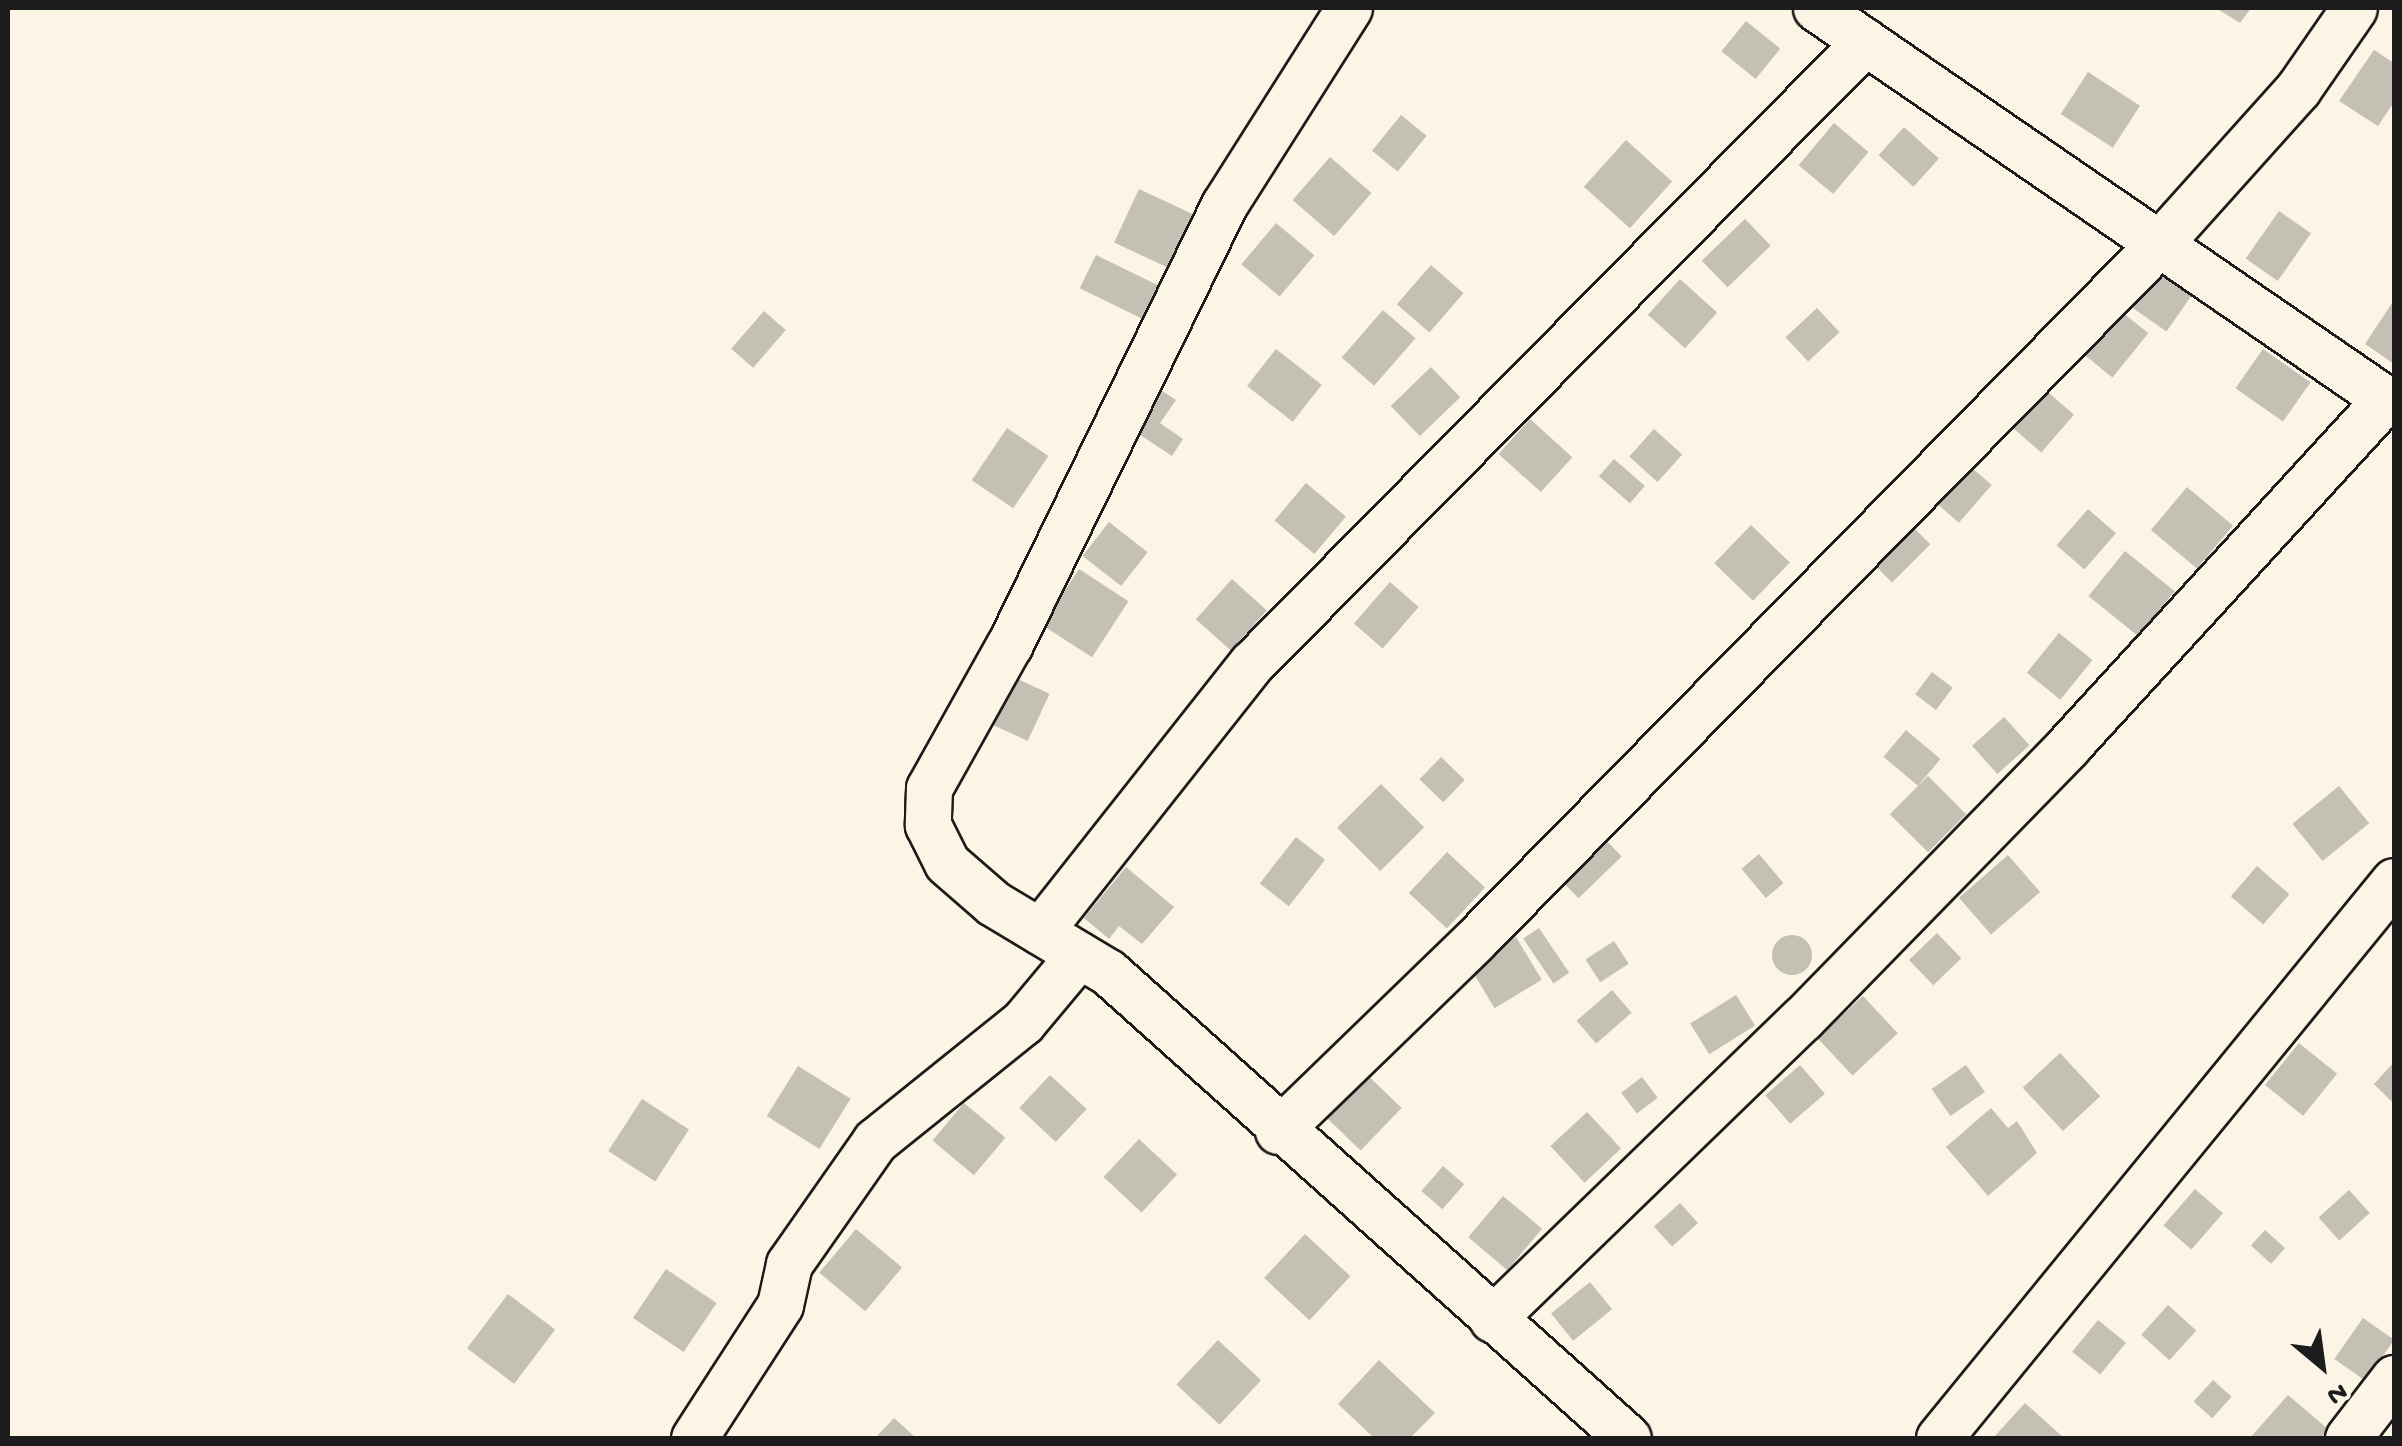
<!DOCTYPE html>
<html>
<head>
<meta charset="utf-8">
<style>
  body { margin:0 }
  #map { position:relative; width:2402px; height:1446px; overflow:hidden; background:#fcf5e5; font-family:"Gochi Hand",sans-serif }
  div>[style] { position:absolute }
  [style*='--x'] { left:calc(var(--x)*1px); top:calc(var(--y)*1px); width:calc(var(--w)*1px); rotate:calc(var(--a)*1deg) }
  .building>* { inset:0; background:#c4c0b3; transform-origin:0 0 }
  .round { border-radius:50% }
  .roads { filter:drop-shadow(2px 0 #1c1c1c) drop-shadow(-2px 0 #1c1c1c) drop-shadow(0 2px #1c1c1c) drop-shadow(0 -2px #1c1c1c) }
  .street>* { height:45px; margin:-22.5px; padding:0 22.5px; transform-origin:22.5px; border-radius:22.5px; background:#fcf5e5 }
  span { translate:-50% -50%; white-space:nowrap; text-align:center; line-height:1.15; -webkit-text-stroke:8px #fcf5e5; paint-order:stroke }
  .frame { position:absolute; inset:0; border:10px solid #1c1c1c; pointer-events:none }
  .north { position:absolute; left:2272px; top:1316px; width:100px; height:100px; -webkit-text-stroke:8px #fcf5e5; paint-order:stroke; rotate:151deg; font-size:28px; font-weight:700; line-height:40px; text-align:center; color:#1c1c1c }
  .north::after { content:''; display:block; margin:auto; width:35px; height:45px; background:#1c1c1c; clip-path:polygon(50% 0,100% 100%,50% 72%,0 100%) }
</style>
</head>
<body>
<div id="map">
  <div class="building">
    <div style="clip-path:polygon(2216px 8px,2251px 8px,2240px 23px)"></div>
    <div style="left:1746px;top:21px;width:44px;height:39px;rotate:39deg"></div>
    <div style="clip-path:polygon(2374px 50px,2394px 63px,2394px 102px,2378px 126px,2339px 101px)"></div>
    <div style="left:2088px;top:72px;width:62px;height:50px;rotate:33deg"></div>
    <div style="left:1401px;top:115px;width:33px;height:46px;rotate:39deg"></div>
    <div style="left:1834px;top:123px;width:45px;height:55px;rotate:40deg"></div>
    <div style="left:1904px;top:127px;width:47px;height:38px;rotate:42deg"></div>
    <div style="left:1626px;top:140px;width:62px;height:63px;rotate:42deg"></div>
    <div style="left:1330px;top:157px;width:55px;height:57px;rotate:41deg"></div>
    <div style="left:1139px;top:189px;width:61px;height:59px;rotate:25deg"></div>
    <div style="left:2279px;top:211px;width:39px;height:58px;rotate:35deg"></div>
    <div style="left:1745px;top:219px;width:37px;height:60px;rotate:46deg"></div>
    <div style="left:1276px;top:223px;width:50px;height:54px;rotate:40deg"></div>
    <div style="left:1096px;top:255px;width:78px;height:37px;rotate:26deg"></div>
    <div style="left:1431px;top:265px;width:43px;height:52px;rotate:41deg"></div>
    <div style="left:2156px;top:268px;width:45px;height:46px;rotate:35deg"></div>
    <div style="left:1680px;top:279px;width:50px;height:48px;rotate:42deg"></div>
    <div style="clip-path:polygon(2394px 300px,2394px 364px,2365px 344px)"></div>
    <div style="left:2111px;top:303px;width:48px;height:57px;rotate:39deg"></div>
    <div style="left:1817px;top:308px;width:33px;height:43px;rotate:47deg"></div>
    <div style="left:1383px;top:310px;width:43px;height:63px;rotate:41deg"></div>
    <div style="left:764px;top:311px;width:29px;height:50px;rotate:41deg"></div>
    <div style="left:1276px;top:349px;width:58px;height:47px;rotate:38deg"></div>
    <div style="left:2263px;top:349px;width:58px;height:48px;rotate:35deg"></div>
    <div style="left:1431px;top:367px;width:42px;height:56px;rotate:46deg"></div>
    <div style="left:2034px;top:380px;width:53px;height:50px;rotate:41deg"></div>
    <div style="clip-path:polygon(1155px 386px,1176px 400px,1160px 423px,1183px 439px,1172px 456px,1128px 427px)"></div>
    <div style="left:1530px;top:419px;width:57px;height:47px;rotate:42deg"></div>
    <div style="left:1007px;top:428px;width:50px;height:63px;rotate:34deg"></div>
    <div style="left:1654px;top:429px;width:38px;height:37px;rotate:42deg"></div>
    <div style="left:1614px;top:459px;width:41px;height:23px;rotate:41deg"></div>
    <div style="left:1963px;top:460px;width:38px;height:50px;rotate:41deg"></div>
    <div style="left:1306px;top:483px;width:52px;height:49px;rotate:40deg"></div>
    <div style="left:2187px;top:487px;width:60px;height:56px;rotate:40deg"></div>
    <div style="left:2088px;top:509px;width:37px;height:48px;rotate:41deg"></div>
    <div style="left:1902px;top:516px;width:40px;height:54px;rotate:45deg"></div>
    <div style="left:1109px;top:522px;width:49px;height:43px;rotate:38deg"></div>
    <div style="left:1751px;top:525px;width:54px;height:53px;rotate:44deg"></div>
    <div style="left:2125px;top:551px;width:64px;height:58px;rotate:39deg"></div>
    <div style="left:1079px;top:569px;width:59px;height:67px;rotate:33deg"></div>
    <div style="left:1232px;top:579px;width:47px;height:54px;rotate:42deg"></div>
    <div style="left:1390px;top:582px;width:38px;height:55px;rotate:41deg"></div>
    <div style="left:2059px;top:633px;width:43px;height:51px;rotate:39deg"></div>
    <div style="left:1932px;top:672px;width:26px;height:28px;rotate:37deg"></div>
    <div style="left:1007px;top:674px;width:47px;height:52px;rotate:25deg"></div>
    <div style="left:2004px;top:717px;width:38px;height:43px;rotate:48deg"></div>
    <div style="left:1906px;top:730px;width:45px;height:35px;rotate:40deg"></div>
    <div style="left:1441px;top:757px;width:33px;height:31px;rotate:44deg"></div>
    <div style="left:1928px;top:776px;width:54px;height:54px;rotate:45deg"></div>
    <div style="left:1381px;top:784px;width:61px;height:62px;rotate:45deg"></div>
    <div style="left:2339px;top:786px;width:48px;height:60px;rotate:51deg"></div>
    <div style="left:1596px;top:830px;width:37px;height:60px;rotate:46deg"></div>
    <div style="left:1296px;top:837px;width:37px;height:59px;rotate:38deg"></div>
    <div style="left:1447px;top:852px;width:52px;height:56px;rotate:43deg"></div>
    <div style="left:1759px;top:854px;width:38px;height:23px;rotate:50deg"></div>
    <div style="left:2008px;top:855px;width:49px;height:65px;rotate:49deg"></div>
    <div style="left:2257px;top:866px;width:43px;height:40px;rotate:41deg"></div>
    <div style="clip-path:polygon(1126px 867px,1174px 907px,1142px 944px,1119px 926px,1109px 939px,1084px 918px)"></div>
    <div style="left:1539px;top:928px;width:54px;height:19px;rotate:56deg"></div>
    <div style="left:1937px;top:933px;width:35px;height:39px;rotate:46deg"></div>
    <div class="round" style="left:1772px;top:935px;width:40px;height:40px"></div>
    <div style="left:1516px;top:937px;width:50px;height:55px;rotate:59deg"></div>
    <div style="left:1614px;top:941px;width:27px;height:34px;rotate:57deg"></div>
    <div style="left:1612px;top:990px;width:30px;height:47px;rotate:49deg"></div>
    <div style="left:1736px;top:995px;width:36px;height:54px;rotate:58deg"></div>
    <div style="left:1863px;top:996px;width:51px;height:62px;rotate:47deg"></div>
    <div style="left:2299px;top:1043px;width:49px;height:54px;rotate:39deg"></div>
    <div style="left:2060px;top:1053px;width:59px;height:51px;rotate:47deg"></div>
    <div style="clip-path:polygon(2394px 1062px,2394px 1104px,2374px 1084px)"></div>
    <div style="left:1357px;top:1065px;width:62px;height:59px;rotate:44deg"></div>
    <div style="left:1800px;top:1065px;width:38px;height:46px;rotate:49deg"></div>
    <div style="left:1966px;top:1065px;width:33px;height:42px;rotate:55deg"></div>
    <div style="left:798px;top:1066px;width:62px;height:59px;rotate:32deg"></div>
    <div style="left:1050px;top:1075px;width:50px;height:45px;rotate:43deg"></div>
    <div style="left:1642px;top:1077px;width:26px;height:26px;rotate:53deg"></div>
    <div style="left:642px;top:1099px;width:56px;height:62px;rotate:33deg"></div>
    <div style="left:964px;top:1103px;width:54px;height:49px;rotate:40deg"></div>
    <div style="clip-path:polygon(1991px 1108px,2008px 1128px,2017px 1121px,2037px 1153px,1988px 1196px,1946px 1147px)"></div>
    <div style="left:1587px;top:1112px;width:50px;height:50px;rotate:47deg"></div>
    <div style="left:1139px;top:1139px;width:52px;height:52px;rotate:43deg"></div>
    <div style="left:1443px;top:1166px;width:28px;height:33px;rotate:41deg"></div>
    <div style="left:2195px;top:1189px;width:37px;height:48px;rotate:41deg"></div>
    <div style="left:2349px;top:1190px;width:31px;height:41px;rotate:48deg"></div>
    <div style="left:1503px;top:1196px;width:51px;height:54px;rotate:40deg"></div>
    <div style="left:1680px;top:1203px;width:27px;height:35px;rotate:48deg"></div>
    <div style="left:856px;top:1229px;width:60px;height:57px;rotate:40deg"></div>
    <div style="left:2265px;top:1230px;width:27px;height:21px;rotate:42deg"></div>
    <div style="left:1305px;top:1234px;width:62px;height:60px;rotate:43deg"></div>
    <div style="left:666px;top:1269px;width:61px;height:59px;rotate:34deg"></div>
    <div style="left:1590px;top:1282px;width:35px;height:50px;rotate:51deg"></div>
    <div style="left:508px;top:1294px;width:59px;height:68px;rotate:37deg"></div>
    <div style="left:2168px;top:1305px;width:38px;height:40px;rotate:42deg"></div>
    <div style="left:2363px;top:1318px;width:38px;height:50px;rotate:35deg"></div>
    <div style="left:2098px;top:1320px;width:36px;height:41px;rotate:39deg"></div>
    <div style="left:1218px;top:1340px;width:59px;height:61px;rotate:43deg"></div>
    <div style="clip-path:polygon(1379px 1360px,1435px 1413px,1410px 1438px,1374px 1438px,1338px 1404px)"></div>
    <div style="left:2213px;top:1380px;width:25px;height:29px;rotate:42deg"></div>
    <div style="clip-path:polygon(2288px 1395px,2329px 1430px,2321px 1438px,2250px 1438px)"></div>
    <div style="clip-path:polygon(2025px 1403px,2064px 1438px,1993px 1438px)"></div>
    <div style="clip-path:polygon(894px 1418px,916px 1438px,875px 1438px)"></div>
  </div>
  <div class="roads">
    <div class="street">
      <div style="--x:1349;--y:8;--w:233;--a:122.4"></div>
      <div style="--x:1224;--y:205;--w:490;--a:116"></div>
      <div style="--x:1009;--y:645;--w:164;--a:119.2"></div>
      <div style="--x:929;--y:788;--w:37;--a:92"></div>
      <div style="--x:928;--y:825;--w:42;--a:63.4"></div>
      <div style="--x:947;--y:863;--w:61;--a:41"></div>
      <div style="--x:993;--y:903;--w:134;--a:31"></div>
      <div style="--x:1108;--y:972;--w:698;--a:41.87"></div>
      <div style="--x:1816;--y:8;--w:701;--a:34.48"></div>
      <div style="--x:1040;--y:931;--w:342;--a:-51.7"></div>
      <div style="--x:1252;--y:663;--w:873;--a:-45.37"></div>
      <div style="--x:1278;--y:1131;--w:273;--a:-44.1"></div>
      <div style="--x:1474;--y:941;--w:976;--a:-45.5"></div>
      <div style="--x:2158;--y:245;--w:210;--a:-48.1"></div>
      <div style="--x:2298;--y:89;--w:98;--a:-55.3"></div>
      <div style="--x:1492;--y:1319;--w:431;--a:-44.1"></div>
      <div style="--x:1802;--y:1019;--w:381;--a:-45.7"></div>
      <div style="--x:2068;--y:746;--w:471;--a:-47.5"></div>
      <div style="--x:694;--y:1438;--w:158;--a:-57.1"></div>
      <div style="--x:780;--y:1305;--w:42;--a:-77.6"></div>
      <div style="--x:789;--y:1264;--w:150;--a:-55"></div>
      <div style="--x:875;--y:1141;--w:190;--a:-38.8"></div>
      <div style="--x:1023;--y:1022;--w:87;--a:-50.1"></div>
      <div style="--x:1939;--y:1438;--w:719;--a:-50.76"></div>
      <div style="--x:2348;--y:1438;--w:76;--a:-52.5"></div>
    </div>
  </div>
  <div class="frame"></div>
  <div class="north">N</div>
</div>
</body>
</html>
